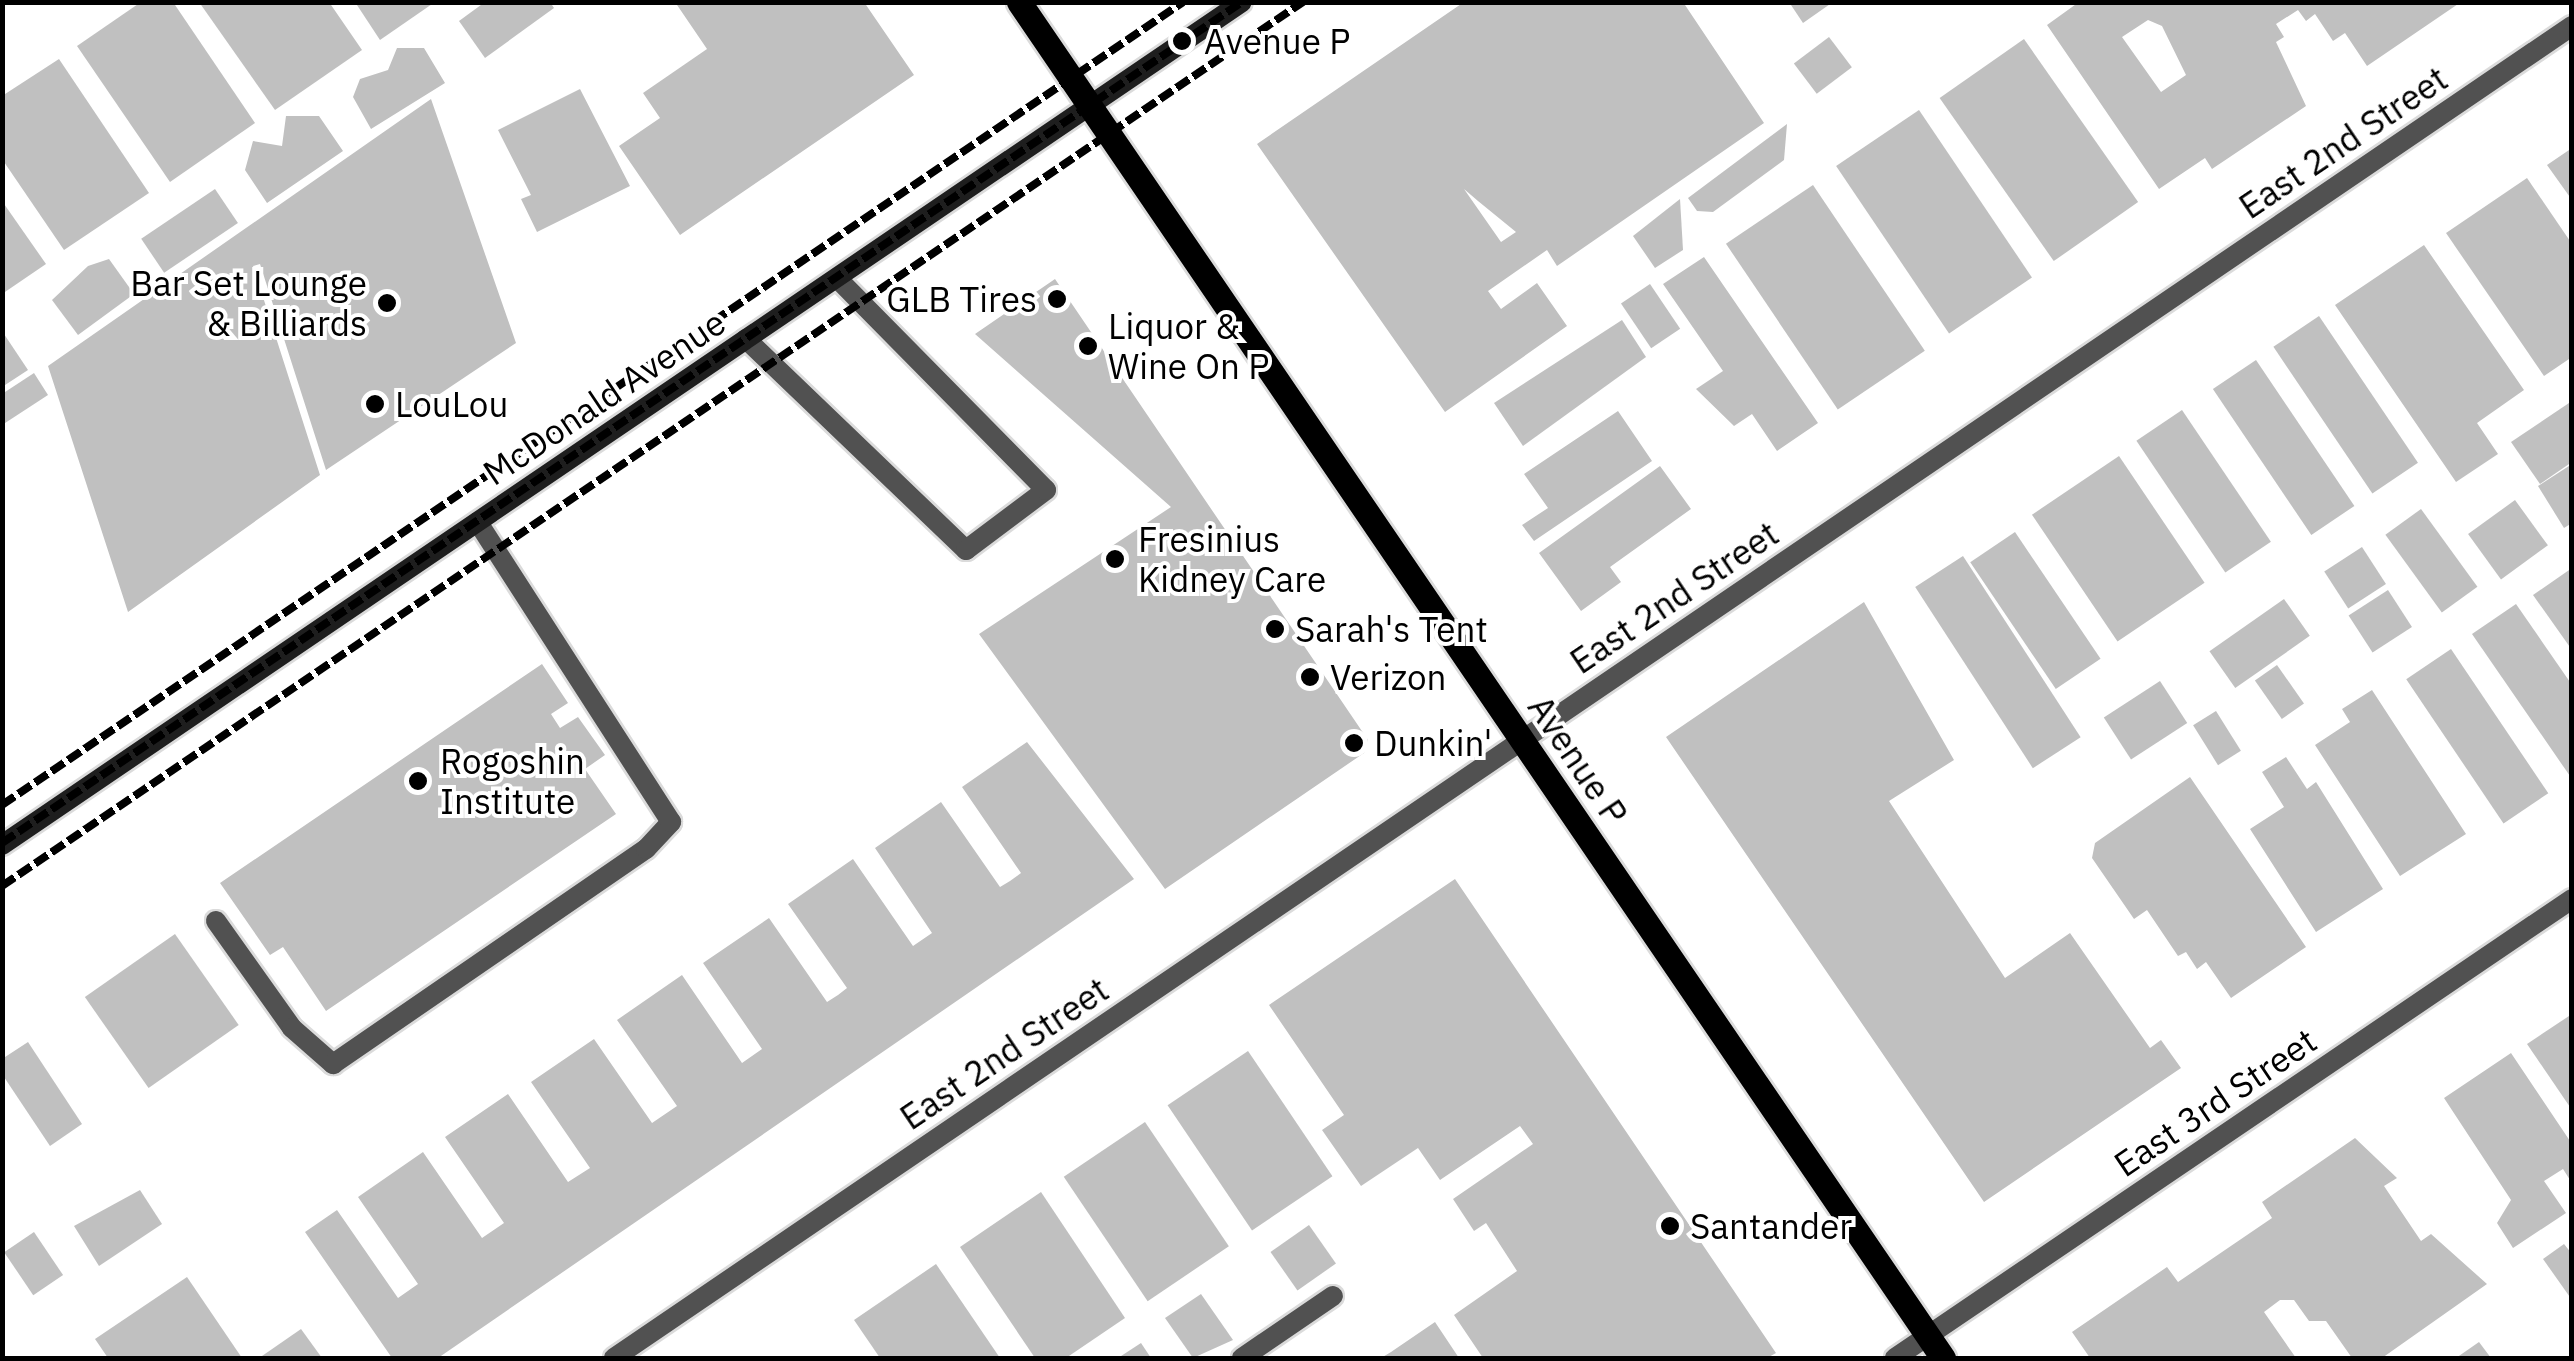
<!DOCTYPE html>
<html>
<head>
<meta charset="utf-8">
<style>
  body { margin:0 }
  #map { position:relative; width:2574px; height:1361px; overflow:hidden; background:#fff; font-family:"IBM Plex Sans",sans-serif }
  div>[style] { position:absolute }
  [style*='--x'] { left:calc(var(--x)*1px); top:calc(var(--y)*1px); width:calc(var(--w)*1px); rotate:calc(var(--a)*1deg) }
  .building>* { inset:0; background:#c0c0c0; transform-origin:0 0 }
  .roads { filter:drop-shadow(2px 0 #dbdbdb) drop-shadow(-2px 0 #dbdbdb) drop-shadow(0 2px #dbdbdb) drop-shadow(0 -2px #dbdbdb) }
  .service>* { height:20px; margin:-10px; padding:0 10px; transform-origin:10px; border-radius:10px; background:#515151 }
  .minor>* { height:20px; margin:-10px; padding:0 10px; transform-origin:10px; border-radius:10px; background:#515151 }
  .secondary>* { height:20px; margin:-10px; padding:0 10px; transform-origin:10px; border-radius:10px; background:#1e1e1e }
  .primary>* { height:25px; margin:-12.5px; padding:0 12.5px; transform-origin:12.5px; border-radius:12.5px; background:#000 }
  .rail>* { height:8px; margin-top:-4px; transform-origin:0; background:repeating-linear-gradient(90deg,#000 0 15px,transparent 0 20px) }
  .dots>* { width:28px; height:28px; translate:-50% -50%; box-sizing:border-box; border:5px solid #fff; border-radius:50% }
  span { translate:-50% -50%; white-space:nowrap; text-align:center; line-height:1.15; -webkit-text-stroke:8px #fff; paint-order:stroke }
  .poi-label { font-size:35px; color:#000 }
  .left { translate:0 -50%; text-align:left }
  .right { translate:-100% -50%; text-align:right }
  .street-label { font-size:35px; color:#000 }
  .frame { position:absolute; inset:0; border:5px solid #000; pointer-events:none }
</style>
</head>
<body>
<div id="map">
  <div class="building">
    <div style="clip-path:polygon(141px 2px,173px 2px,255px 123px,170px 182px,77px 46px)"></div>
    <div style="clip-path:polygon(199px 2px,329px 2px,362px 50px,275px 110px)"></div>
    <div style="clip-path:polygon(355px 2px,435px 2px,380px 40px)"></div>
    <div style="clip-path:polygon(485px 2px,550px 2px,554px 8px,485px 58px,459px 21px)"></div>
    <div style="clip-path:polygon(675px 2px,864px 2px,914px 75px,680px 235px,619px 146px,660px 118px,643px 93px,707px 49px)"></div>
    <div style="clip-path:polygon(evenodd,1464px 2px,1683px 2px,1764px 123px,1557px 266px,1547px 250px,1488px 291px,1501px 309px,1537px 283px,1567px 326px,1445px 412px,1257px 144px,1464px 2px,1464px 189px,1478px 201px,1516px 232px,1501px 242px,1464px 189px)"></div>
    <div style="clip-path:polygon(1789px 2px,1833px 2px,1803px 23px)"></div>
    <div style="clip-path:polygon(evenodd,2079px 2px,2461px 2px,2367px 66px,2345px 33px,2333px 41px,2315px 14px,2306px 21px,2298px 10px,2276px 24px,2284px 37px,2276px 42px,2306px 106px,2212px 169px,2205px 158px,2159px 189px,2047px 25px,2079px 2px,2148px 20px,2162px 26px,2186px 75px,2161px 92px,2122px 37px,2148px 20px)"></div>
    <div style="left:1829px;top:37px;width:38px;height:44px;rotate:53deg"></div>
    <div style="left:2024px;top:39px;width:199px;height:103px;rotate:55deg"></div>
    <div style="clip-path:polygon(397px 48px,424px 48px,445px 83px,371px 129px,353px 97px,360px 79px,388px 70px)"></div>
    <div style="clip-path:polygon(59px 59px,149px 193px,64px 250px,2px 159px,2px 96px)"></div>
    <div style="clip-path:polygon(580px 89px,630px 186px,537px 232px,521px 199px,531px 195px,498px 130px)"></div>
    <div style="clip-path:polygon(431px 99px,516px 343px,326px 470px,260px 264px,253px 266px,320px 475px,128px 612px,48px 366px)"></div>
    <div style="left:1919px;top:110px;width:202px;height:100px;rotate:56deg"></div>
    <div style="clip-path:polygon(286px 116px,319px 116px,343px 151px,267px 203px,245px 170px,253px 141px,282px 146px)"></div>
    <div style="clip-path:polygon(1787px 124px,1784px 160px,1713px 212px,1697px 211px,1688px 198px)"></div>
    <div style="clip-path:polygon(2572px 148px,2572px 200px,2547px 165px)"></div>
    <div style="clip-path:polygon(2527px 178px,2572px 244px,2572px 357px,2544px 376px,2446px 233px)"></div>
    <div style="left:1813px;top:185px;width:200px;height:105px;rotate:56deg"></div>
    <div style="left:215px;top:189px;width:41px;height:89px;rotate:56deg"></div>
    <div style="clip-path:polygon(1680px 199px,1683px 250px,1655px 268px,1633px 236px)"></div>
    <div style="clip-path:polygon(2px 201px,46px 264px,2px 294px)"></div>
    <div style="clip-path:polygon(2424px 245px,2524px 390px,2477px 423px,2498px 454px,2456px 482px,2335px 305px)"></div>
    <div style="clip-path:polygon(1704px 257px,1818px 423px,1777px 451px,1752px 414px,1734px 426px,1696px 389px,1723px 371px,1663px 284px)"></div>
    <div style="clip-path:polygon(109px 259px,134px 294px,78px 335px,52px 300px,88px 266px)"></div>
    <div style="clip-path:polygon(1055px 279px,1368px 740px,1364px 753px,1165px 889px,979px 634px,1171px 507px,975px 334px)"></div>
    <div style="left:1650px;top:284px;width:54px;height:35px;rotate:56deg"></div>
    <div style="left:2319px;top:316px;width:177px;height:55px;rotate:56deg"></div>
    <div style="clip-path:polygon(1622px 320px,1646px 357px,1523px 446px,1494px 403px)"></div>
    <div style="clip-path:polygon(2px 331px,28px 370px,2px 387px)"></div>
    <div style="left:2256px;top:360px;width:176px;height:52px;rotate:56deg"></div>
    <div style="clip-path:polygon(34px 373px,48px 395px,2px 425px,2px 394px)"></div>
    <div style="clip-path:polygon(2572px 401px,2572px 462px,2540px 484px,2511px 442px)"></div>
    <div style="left:2182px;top:410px;width:159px;height:55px;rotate:56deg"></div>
    <div style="clip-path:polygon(1618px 411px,1652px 461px,1534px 541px,1522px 525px,1548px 508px,1524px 474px)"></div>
    <div style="left:2119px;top:456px;width:153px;height:105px;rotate:56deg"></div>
    <div style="clip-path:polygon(2572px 464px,2572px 523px,2564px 528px,2538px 486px)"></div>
    <div style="clip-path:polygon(1660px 466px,1691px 509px,1610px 567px,1621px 582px,1581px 611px,1539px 553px)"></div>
    <div style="left:2515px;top:500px;width:56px;height:58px;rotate:54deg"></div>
    <div style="left:2421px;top:509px;width:96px;height:44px;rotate:54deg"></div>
    <div style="left:2015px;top:532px;width:153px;height:54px;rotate:56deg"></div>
    <div style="left:2362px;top:547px;width:44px;height:45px;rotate:57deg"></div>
    <div style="left:1963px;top:556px;width:216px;height:57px;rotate:57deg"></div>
    <div style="clip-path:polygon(2572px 568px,2572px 650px,2533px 595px)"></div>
    <div style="left:2388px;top:590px;width:44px;height:47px;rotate:57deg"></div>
    <div style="left:2284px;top:599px;width:45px;height:91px;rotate:55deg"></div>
    <div style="clip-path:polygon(1864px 602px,1954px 760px,1889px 801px,2005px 978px,2070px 933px,2150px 1048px,2161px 1040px,2181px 1068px,1984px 1202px,1666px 737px)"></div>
    <div style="clip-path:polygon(2516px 604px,2572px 685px,2572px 779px,2472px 634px)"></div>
    <div style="left:2451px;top:649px;width:174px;height:54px;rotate:56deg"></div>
    <div style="clip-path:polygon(542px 664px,568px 703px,551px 714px,560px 728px,578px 717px,605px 755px,585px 769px,616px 814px,326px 1011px,283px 947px,270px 955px,220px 883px)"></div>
    <div style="left:2277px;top:665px;width:47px;height:27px;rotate:55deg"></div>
    <div style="left:2160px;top:681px;width:50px;height:67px;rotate:57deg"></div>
    <div style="clip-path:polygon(2372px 690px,2466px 834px,2400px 876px,2315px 745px,2350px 722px,2342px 709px)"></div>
    <div style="left:2216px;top:711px;width:47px;height:27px;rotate:58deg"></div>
    <div style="clip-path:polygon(1027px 742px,1134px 879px,438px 1358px,392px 1358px,305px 1232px,337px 1210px,398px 1298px,418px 1284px,358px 1197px,423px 1152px,482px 1238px,504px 1223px,445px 1137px,508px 1094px,568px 1182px,590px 1168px,531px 1082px,594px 1039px,652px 1123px,677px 1106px,617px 1020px,682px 975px,742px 1063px,762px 1049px,703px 963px,769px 918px,827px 1002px,838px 995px,847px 988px,788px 904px,853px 859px,913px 946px,932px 933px,875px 848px,941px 802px,1000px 887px,1010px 881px,1021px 873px,962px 787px)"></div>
    <div style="clip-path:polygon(2286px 757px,2307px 789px,2316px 782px,2383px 889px,2316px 932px,2250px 829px,2284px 807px,2262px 772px)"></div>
    <div style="clip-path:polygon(2190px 777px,2306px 947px,2231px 998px,2206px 962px,2197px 969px,2186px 952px,2178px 956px,2147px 910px,2134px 919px,2092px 858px,2095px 843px)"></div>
    <div style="clip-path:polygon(1455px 879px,1776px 1353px,1767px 1358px,1483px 1358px,1454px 1315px,1517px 1271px,1486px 1223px,1474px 1231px,1453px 1199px,1533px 1144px,1520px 1126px,1440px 1180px,1418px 1148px,1361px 1186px,1322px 1130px,1344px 1115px,1269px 1005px)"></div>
    <div style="left:175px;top:934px;width:111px;height:110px;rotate:55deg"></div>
    <div style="clip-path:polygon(2572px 1014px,2572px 1110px,2527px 1044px)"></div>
    <div style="clip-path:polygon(28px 1042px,82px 1124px,50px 1146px,2px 1074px,2px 1059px)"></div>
    <div style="left:1248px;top:1051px;width:151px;height:97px;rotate:56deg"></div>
    <div style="clip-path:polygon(2511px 1053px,2572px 1144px,2572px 1183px,2563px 1169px,2544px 1181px,2566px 1213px,2513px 1248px,2497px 1223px,2511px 1200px,2444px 1098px)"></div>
    <div style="left:1145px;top:1122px;width:150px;height:98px;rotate:56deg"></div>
    <div style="clip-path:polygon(2355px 1138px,2397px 1178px,2384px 1186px,2421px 1241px,2431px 1234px,2487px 1284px,2382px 1358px,2352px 1358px,2326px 1321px,2309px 1321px,2294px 1300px,2280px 1300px,2264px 1312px,2296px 1358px,2090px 1358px,2072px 1332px,2167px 1267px,2178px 1282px,2272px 1218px,2262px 1202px)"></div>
    <div style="clip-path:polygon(140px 1190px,162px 1224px,99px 1266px,74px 1226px)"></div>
    <div style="clip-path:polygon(1041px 1192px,1125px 1318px,1066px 1358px,1035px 1358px,960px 1247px)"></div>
    <div style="left:1309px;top:1225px;width:47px;height:47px;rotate:55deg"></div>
    <div style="left:34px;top:1232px;width:52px;height:36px;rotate:56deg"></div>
    <div style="clip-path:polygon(2564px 1244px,2572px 1254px,2572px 1300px,2543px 1259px)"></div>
    <div style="clip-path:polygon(936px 1264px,1000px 1358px,880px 1358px,854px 1320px)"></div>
    <div style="clip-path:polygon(187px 1277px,242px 1358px,108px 1358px,95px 1339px)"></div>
    <div style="clip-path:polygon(1201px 1294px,1233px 1340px,1193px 1358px,1165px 1318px)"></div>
    <div style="clip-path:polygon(1435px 1322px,1459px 1358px,1381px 1358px,1391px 1352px)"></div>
    <div style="clip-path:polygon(301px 1329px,322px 1358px,264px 1358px,262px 1356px)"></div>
    <div style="clip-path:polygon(2479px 1342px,2491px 1358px,2456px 1358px)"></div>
    <div style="clip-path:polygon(1141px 1343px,1151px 1358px,1118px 1358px)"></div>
  </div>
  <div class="roads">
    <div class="service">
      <div style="--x:746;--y:339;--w:305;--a:43.8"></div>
      <div style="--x:966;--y:550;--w:100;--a:-36.9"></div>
      <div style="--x:1046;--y:490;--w:296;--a:-134.6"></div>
      <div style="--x:216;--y:921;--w:131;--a:54.6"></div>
      <div style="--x:292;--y:1028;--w:55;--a:41.3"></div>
      <div style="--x:333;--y:1064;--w:380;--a:-34.5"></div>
      <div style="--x:646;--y:849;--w:37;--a:-47"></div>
      <div style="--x:671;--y:822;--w:357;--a:-122.8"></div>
      <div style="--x:1242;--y:1358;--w:110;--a:-34.3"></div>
    </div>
    <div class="minor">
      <div style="--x:614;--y:1358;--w:2368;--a:-34.23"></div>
      <div style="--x:1895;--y:1358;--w:818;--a:-34.14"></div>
    </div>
    <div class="secondary">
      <div style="--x:2;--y:845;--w:1499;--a:-34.21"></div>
    </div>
    <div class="primary">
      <div style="--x:1019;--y:2;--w:1641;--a:55.73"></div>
    </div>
  </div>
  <div class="rail">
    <div style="--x:2;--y:805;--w:1428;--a:-34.21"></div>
    <div style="--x:2;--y:843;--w:1498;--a:-34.15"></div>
    <div style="--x:2;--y:886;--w:1573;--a:-34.2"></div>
  </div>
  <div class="dots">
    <div style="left:1182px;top:41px;background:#000"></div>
    <div style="left:1057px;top:299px;background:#000"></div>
    <div style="left:387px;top:303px;background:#000"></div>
    <div style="left:1088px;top:346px;background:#000"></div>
    <div style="left:375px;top:404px;background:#000"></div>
    <div style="left:1115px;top:559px;background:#000"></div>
    <div style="left:1275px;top:629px;background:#000"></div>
    <div style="left:1310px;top:677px;background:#000"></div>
    <div style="left:1354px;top:743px;background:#000"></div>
    <div style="left:418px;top:781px;background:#000"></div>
    <div style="left:1670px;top:1226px;background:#000"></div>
  </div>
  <div class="poi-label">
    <span class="left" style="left:1204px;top:41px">Avenue P</span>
    <span class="right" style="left:367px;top:303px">Bar Set Lounge<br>&amp; Billiards</span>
    <span class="right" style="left:1037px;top:299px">GLB Tires</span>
    <span class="left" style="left:1108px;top:346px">Liquor &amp;<br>Wine On P</span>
    <span class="left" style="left:395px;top:404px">LouLou</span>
    <span class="left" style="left:1138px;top:559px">Fresinius<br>Kidney Care</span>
    <span class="left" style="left:1295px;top:629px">Sarah's Tent</span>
    <span class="left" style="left:1330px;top:677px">Verizon</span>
    <span class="left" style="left:1374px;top:743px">Dunkin'</span>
    <span class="left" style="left:440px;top:781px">Rogoshin<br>Institute</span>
    <span class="left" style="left:1690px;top:1226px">Santander</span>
  </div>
  <div class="street-label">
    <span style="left:2343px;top:142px;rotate:-34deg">East 2nd Street</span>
    <span style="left:604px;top:397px;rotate:-34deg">McDonald Avenue</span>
    <span style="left:1674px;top:597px;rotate:-34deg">East 2nd Street</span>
    <span style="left:1578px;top:760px;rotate:56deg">Avenue P</span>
    <span style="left:1004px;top:1053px;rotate:-34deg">East 2nd Street</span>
    <span style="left:2215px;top:1102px;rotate:-34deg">East 3rd Street</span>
  </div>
  <div class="frame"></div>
</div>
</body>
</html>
